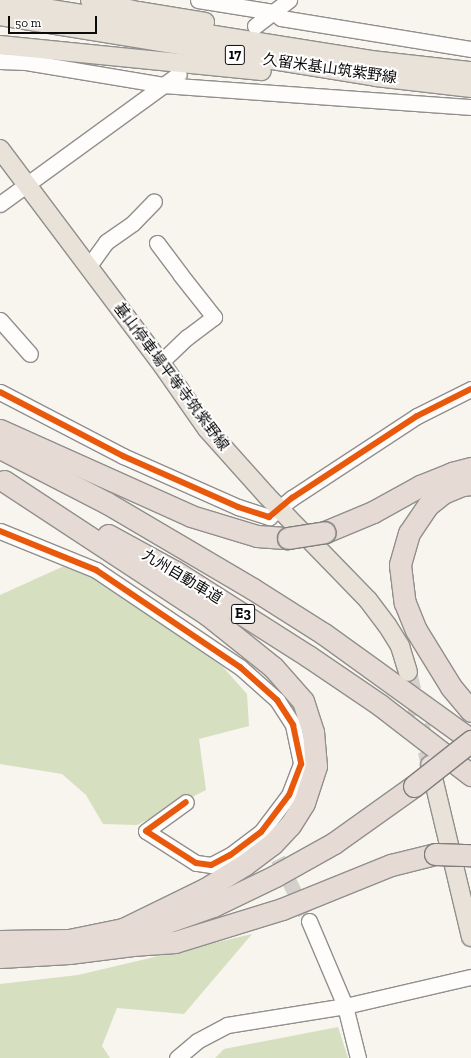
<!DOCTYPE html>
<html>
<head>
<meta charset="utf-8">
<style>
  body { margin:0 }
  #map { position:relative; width:471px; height:1058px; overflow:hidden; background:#f8f4ee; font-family:"Zilla Slab","Noto Sans JP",serif }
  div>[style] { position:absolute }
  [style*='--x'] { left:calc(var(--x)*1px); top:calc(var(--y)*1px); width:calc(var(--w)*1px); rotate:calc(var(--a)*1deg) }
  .forest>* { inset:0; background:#d6e0c0 }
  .minor-tunnel>* { height:15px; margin-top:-7.5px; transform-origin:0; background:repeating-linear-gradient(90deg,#d4d1cc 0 15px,transparent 0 23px) }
  .major-tunnel>* { height:18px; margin-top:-9px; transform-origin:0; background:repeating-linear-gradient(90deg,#d4d1cc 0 18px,transparent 0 27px) }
  .roads { filter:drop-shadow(1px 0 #918f8d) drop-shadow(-1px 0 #918f8d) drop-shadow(0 1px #918f8d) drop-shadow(0 -1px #918f8d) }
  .minor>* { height:15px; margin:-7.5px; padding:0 7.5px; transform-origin:7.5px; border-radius:7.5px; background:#fefdfc }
  .major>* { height:18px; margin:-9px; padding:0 9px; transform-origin:9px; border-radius:9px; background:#e9e2d9 }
  .highway>* { height:21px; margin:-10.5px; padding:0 10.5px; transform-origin:10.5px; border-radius:10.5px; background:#e6dad5 }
  .bridges { filter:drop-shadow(1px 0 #7e7d7a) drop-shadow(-1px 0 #7e7d7a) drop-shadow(0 1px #7e7d7a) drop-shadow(0 -1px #7e7d7a) }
  .highway-bridge>* { height:21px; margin:-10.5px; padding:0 10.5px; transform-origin:10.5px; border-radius:10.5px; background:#e6dad5 }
  .cycleway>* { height:6px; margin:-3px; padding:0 3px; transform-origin:3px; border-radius:3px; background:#e8590c }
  span { translate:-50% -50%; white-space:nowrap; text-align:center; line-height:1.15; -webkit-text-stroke:4px #fff; paint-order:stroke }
  .shield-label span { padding:1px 3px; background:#fff; border:1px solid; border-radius:3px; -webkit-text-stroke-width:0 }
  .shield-label { font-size:14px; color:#0a0a0a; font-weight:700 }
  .street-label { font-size:15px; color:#0a0a0a }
  .scale { position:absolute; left:8px; top:16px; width:89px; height:18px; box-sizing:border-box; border:2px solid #0a0a0a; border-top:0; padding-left:5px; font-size:12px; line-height:14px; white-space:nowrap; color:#0a0a0a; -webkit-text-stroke:3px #fff; paint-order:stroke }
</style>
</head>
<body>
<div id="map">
  <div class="forest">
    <div style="clip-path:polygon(73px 562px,190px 642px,223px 667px,247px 694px,249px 726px,199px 739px,206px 790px,137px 825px,103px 824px,86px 795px,62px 774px,0 764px,0 595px)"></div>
    <div style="clip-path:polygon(252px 934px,184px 1014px,117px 1008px,102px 1046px,110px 1058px,0 1058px,0 984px,78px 975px)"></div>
    <div style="clip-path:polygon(338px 1027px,348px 1058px,215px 1058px,224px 1049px)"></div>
  </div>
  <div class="minor-tunnel">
    <div style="--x:268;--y:838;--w:93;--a:63.7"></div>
  </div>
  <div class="major-tunnel">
    <div style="--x:408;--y:672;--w:96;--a:76.7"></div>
  </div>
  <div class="roads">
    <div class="minor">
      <div style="--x:198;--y:0;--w:76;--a:9.1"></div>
      <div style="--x:273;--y:12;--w:10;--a:37"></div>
      <div style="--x:281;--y:18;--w:193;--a:9.3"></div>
      <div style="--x:255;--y:26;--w:43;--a:-37.4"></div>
      <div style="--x:0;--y:61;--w:26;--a:2"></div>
      <div style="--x:26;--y:62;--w:139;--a:9.5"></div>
      <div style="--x:163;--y:85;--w:309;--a:4.1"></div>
      <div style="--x:0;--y:204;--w:221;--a:-36"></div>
      <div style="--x:157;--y:243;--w:39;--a:53"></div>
      <div style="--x:180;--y:274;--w:55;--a:51.7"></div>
      <div style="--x:214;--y:317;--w:34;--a:143"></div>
      <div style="--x:187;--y:337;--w:37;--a:136"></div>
      <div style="--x:88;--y:267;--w:31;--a:-54"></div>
      <div style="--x:106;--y:242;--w:33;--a:-35"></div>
      <div style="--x:133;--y:223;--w:30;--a:-46"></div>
      <div style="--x:0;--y:320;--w:45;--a:48.6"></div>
      <div style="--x:0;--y:392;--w:139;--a:27.5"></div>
      <div style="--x:123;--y:456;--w:126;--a:23.9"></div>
      <div style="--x:238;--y:507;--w:33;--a:18"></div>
      <div style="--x:269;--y:517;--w:30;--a:-40"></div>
      <div style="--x:292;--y:498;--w:149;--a:-33.3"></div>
      <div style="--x:417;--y:416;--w:60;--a:-26.6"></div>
      <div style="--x:0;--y:531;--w:104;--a:22.1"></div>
      <div style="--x:96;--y:570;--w:174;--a:34"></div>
      <div style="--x:240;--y:667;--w:50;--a:41.7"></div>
      <div style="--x:277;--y:700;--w:30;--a:57"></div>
      <div style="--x:293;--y:725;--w:40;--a:78"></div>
      <div style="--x:301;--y:764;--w:33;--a:111"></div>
      <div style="--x:289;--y:795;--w:46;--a:127.1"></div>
      <div style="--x:261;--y:832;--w:39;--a:143"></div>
      <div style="--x:230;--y:855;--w:21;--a:152"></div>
      <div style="--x:211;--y:865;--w:15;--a:-172"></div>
      <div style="--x:196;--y:863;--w:59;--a:-147.4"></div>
      <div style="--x:146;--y:831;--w:49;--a:-35.9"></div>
      <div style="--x:309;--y:921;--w:92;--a:67"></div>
      <div style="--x:345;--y:1006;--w:54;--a:76"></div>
      <div style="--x:177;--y:1058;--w:26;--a:-40"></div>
      <div style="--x:197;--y:1041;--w:34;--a:-28"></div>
      <div style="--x:227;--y:1025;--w:120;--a:-9.1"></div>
      <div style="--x:345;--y:1006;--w:129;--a:-13"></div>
    </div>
    <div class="major">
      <div style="--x:90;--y:0;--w:49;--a:12.9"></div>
      <div style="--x:138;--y:11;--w:68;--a:9.3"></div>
      <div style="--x:0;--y:1;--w:376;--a:9"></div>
      <div style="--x:371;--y:60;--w:101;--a:6.3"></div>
      <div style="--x:0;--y:16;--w:381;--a:9.2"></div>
      <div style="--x:376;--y:77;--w:96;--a:6.6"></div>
      <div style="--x:0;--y:45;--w:263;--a:5.7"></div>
      <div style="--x:0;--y:149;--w:271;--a:53.1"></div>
      <div style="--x:163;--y:366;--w:77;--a:55.1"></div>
      <div style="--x:207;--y:429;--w:89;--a:48.2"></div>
      <div style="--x:266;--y:495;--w:146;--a:45.8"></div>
      <div style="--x:368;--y:600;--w:31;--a:53"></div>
      <div style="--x:387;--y:625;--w:25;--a:58"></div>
      <div style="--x:400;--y:646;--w:27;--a:73"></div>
      <div style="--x:430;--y:765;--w:177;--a:76.6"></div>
    </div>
    <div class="highway">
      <div style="--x:0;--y:430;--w:209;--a:24.2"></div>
      <div style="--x:191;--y:516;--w:69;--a:16.9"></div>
      <div style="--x:257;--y:536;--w:31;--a:4"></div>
      <div style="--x:0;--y:448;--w:120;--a:27.2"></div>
      <div style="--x:107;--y:503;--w:169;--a:30.5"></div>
      <div style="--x:253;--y:589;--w:84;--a:32.4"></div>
      <div style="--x:324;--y:634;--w:181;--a:35.8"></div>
      <div style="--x:4;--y:481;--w:244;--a:33.3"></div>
      <div style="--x:208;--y:615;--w:83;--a:38.7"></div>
      <div style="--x:273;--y:667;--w:45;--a:48.6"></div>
      <div style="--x:303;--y:701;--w:33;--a:72"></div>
      <div style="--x:313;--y:732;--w:34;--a:85"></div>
      <div style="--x:316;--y:766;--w:39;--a:108"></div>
      <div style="--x:304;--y:803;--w:26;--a:122"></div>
      <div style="--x:290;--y:825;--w:26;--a:133"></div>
      <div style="--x:272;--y:844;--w:35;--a:143"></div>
      <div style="--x:244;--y:865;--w:46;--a:148.4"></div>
      <div style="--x:205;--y:889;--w:91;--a:154"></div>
      <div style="--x:471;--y:484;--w:9;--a:174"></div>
      <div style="--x:462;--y:485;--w:21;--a:157"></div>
      <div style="--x:443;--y:493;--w:19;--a:141"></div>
      <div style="--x:428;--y:505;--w:34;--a:124"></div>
      <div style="--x:409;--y:533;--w:33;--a:106"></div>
      <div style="--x:400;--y:565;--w:38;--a:83"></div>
      <div style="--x:405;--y:603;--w:29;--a:68"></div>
      <div style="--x:416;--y:630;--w:67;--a:58.4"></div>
      <div style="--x:451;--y:687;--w:31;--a:50"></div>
      <div style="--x:325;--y:532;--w:52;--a:-22.6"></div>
      <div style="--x:373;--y:512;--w:54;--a:-29"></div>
      <div style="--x:420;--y:486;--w:35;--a:-22"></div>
      <div style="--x:452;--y:473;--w:20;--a:-15"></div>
      <div style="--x:108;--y:535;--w:77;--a:28.6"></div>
      <div style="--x:176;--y:572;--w:156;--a:32.5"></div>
      <div style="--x:308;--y:656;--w:87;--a:34.2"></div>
      <div style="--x:380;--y:705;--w:115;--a:37.6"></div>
      <div style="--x:0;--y:941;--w:69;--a:-0.8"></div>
      <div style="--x:69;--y:940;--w:55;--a:-11.5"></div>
      <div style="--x:123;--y:929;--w:30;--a:-4"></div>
      <div style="--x:153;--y:927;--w:64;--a:-19.3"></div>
      <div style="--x:213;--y:906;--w:69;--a:-25.8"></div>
      <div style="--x:275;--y:876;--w:68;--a:-29.2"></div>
      <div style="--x:334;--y:843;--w:98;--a:-35.5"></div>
      <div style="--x:0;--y:957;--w:69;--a:-3.3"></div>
      <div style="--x:69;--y:953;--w:64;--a:-7.2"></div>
      <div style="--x:132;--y:945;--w:43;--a:-4"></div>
      <div style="--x:175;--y:942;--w:112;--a:-17.1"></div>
      <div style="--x:282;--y:909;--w:118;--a:-22"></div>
      <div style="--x:391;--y:865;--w:45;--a:-14"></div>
    </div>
  </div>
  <div class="bridges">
    <div class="highway-bridge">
      <div style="--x:288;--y:538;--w:37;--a:-9"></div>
      <div style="--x:414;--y:786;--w:73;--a:-38.3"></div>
      <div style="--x:435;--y:854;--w:36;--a:2"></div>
    </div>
  </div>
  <div class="cycleway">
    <div style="--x:0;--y:392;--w:139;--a:27.5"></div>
    <div style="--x:123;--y:456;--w:126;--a:23.9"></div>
    <div style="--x:238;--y:507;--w:33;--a:18"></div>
    <div style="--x:269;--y:517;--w:30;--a:-40"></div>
    <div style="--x:292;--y:498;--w:149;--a:-33.3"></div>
    <div style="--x:417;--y:416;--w:60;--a:-26.6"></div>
    <div style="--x:0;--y:531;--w:104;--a:22.1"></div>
    <div style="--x:96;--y:570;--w:174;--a:34"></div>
    <div style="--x:240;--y:667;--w:50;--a:41.7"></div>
    <div style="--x:277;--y:700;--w:30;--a:57"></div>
    <div style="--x:293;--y:725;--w:40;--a:78"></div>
    <div style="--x:301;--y:764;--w:33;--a:111"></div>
    <div style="--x:289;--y:795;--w:46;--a:127.1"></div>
    <div style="--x:261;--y:832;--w:39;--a:143"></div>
    <div style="--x:230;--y:855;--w:21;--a:152"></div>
    <div style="--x:211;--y:865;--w:15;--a:-172"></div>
    <div style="--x:196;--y:863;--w:59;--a:-147.4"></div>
    <div style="--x:146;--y:831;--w:49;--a:-35.9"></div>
  </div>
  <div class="shield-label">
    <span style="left:235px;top:55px">17</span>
    <span style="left:243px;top:614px">E3</span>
  </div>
  <div class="street-label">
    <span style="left:330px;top:69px;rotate:8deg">久留米基山筑紫野線</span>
    <span style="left:171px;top:377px;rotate:53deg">基山停車場平等寺筑紫野線</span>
    <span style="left:182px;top:577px;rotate:31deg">九州自動車道</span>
  </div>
  <div class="scale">50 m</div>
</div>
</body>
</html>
